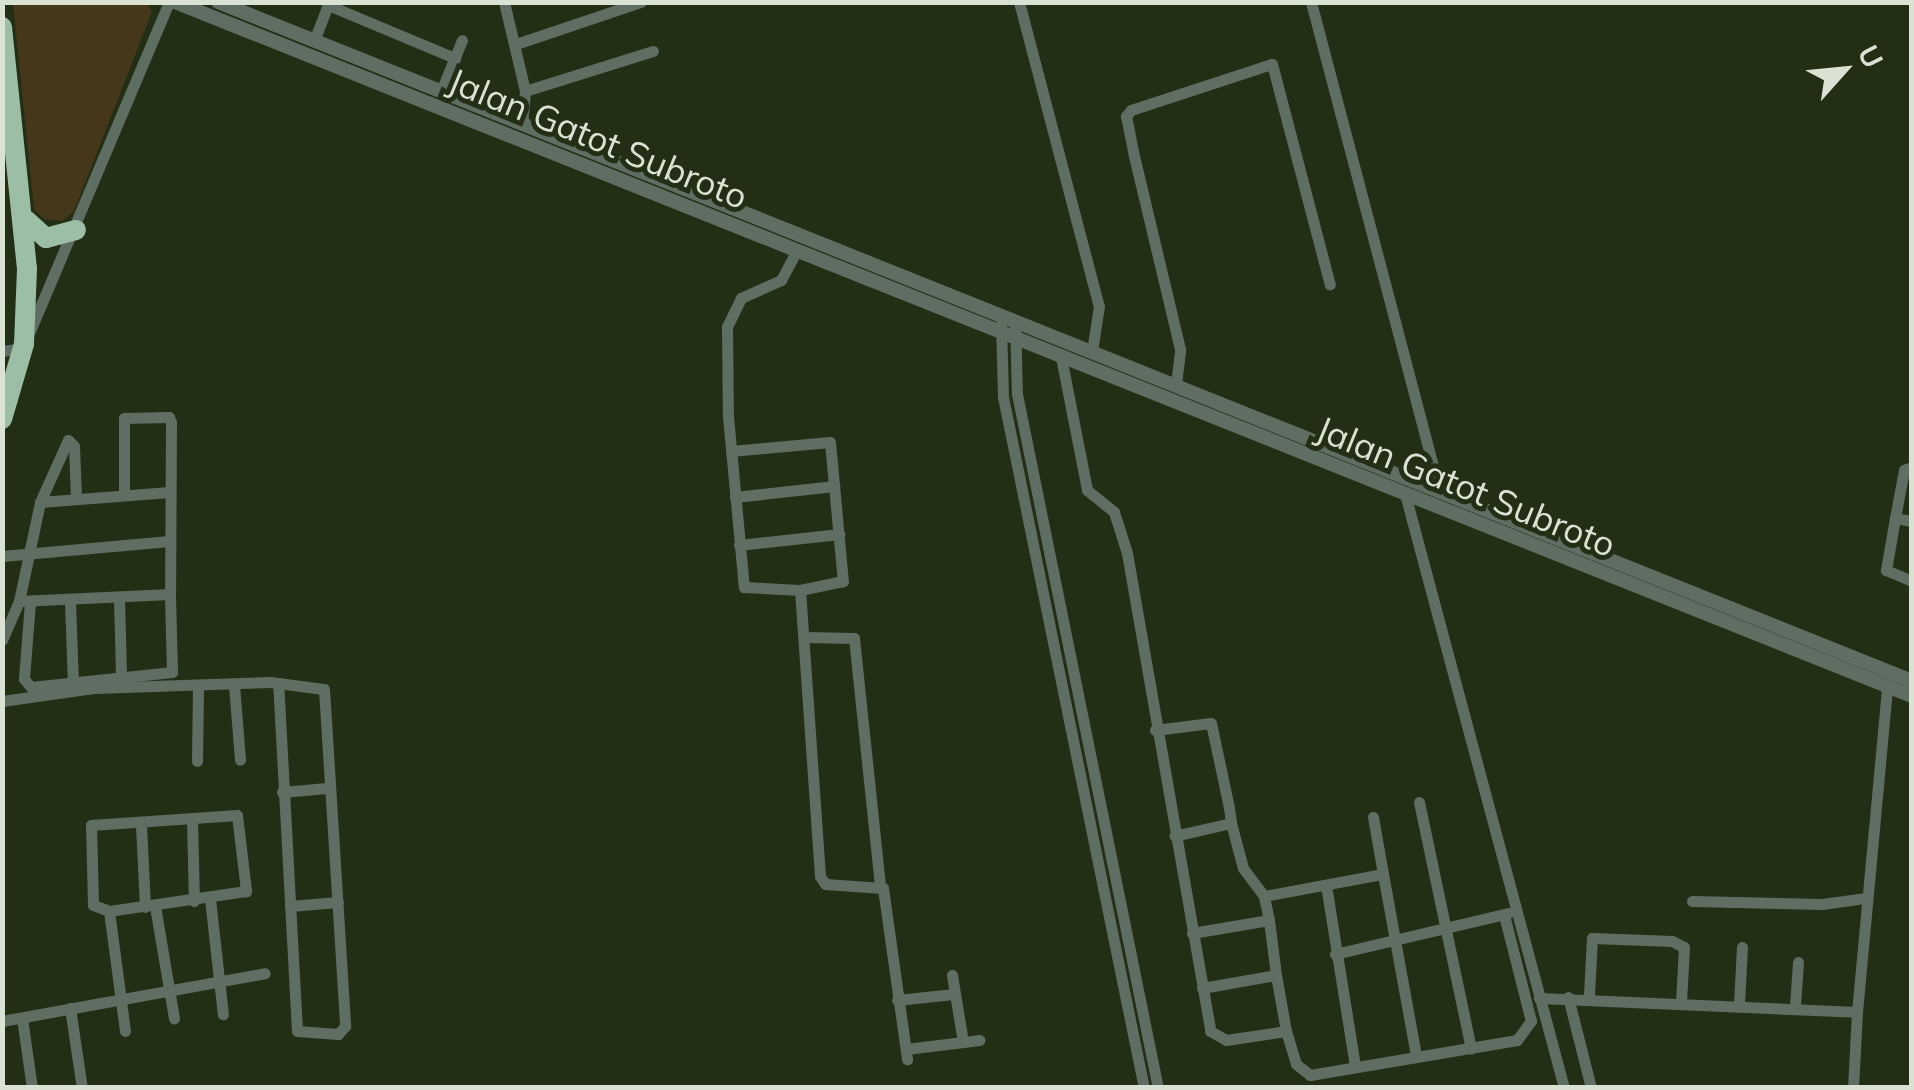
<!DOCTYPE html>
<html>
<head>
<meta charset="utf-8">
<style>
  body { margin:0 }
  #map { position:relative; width:1914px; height:1090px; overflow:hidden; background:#232f15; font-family:Mulish,sans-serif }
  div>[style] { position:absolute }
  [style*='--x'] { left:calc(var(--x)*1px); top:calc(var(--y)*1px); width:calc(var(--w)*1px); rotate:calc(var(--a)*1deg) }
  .green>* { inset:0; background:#45371a }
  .minor>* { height:11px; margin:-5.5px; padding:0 5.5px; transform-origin:5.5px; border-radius:5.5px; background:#5f6e63 }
  .tertiary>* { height:14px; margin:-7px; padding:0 7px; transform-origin:7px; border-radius:7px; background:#5f6e63 }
  .trunk>* { height:20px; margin:-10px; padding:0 10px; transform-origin:10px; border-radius:10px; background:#9cbea5 }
  span { translate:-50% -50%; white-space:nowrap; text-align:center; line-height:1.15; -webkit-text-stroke:10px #232f15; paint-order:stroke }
  .street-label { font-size:35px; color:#dae3d3 }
  .frame { position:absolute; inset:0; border:5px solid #dae3d3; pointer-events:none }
  .north { position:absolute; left:1794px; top:20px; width:100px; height:100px; -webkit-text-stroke:8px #232f15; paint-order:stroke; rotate:63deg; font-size:28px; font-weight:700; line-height:40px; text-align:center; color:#dae3d3 }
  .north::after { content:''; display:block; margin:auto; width:35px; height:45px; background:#dae3d3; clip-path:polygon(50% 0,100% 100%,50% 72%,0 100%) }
</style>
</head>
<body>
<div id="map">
  <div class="green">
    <div style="clip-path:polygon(13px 3px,147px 3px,152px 12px,74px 211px,62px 221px,44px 219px,34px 209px)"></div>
  </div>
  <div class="minor">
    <div style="--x:504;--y:2;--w:91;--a:76.7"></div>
    <div style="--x:525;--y:91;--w:33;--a:95"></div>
    <div style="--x:1019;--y:2;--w:314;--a:75.3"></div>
    <div style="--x:1099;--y:306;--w:46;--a:98.8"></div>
    <div style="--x:1311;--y:2;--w:504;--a:75.27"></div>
    <div style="--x:328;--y:5;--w:138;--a:22.7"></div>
    <div style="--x:314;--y:41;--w:42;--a:-69"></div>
    <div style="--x:516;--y:44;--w:132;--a:-18.6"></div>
    <div style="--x:441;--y:91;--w:55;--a:-67.6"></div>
    <div style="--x:525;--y:91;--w:134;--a:-17.4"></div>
    <div style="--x:797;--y:250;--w:34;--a:118"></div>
    <div style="--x:781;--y:280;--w:44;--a:155.8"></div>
    <div style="--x:741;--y:298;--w:32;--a:116"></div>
    <div style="--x:727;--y:327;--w:89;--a:89.4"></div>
    <div style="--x:728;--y:416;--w:172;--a:84.7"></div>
    <div style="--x:744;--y:587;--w:56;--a:3.1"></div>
    <div style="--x:800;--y:590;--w:287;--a:86"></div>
    <div style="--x:820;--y:876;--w:9;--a:58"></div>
    <div style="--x:825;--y:884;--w:58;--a:3.9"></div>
    <div style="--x:883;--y:888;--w:173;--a:82"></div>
    <div style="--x:1015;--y:320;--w:74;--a:88.5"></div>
    <div style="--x:1017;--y:394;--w:708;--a:78.52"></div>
    <div style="--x:1001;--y:324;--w:73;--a:88.4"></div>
    <div style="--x:1003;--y:397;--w:705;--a:78.47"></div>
    <div style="--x:30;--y:331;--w:357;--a:-67.1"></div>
    <div style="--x:2;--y:351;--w:21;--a:-8"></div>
    <div style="--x:1061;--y:357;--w:136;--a:78.9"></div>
    <div style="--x:1087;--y:490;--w:35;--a:39"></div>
    <div style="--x:1114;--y:512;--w:43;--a:72.4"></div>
    <div style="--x:1127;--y:553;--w:485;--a:80.1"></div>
    <div style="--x:1210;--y:1031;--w:18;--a:29"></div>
    <div style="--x:1226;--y:1040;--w:61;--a:-8.5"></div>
    <div style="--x:1286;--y:1031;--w:34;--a:73"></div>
    <div style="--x:1296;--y:1064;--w:18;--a:38"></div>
    <div style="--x:1310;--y:1075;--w:210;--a:-9.6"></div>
    <div style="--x:1517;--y:1040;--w:24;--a:-54"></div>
    <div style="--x:1531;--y:1021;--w:109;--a:-104.3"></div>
    <div style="--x:1176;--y:384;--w:35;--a:-83"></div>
    <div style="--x:1180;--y:349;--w:198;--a:-103.4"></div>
    <div style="--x:1134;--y:156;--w:41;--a:-101.3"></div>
    <div style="--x:1126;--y:116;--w:8;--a:-50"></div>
    <div style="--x:1131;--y:110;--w:148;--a:-18.1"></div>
    <div style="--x:1272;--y:64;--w:228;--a:75.3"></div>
    <div style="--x:731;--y:451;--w:99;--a:-5.2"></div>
    <div style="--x:830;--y:442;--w:140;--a:84.7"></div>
    <div style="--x:843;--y:581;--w:44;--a:168.2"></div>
    <div style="--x:124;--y:494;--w:76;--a:-90"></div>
    <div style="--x:124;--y:418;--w:45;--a:-1.3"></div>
    <div style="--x:169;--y:417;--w:5;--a:68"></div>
    <div style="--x:171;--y:422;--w:172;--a:90.3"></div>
    <div style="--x:170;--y:594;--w:151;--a:177.3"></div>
    <div style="--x:19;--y:601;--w:101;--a:-78"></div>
    <div style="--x:40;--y:502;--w:130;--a:-4.4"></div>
    <div style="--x:1405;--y:494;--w:615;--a:75.01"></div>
    <div style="--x:735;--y:497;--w:100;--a:-6.3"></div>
    <div style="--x:40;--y:502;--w:68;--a:-65.7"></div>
    <div style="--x:68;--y:440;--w:8;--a:45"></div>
    <div style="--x:74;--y:446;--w:53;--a:87.8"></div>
    <div style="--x:1895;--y:518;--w:49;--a:-79.4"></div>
    <div style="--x:1904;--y:470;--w:9;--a:-21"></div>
    <div style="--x:1912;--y:521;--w:17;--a:-170"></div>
    <div style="--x:1895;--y:518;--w:53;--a:99.8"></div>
    <div style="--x:1886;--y:570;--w:28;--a:23"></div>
    <div style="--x:739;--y:545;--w:101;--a:-6.3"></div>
    <div style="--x:2;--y:556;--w:168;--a:-5.1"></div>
    <div style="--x:119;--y:598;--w:79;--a:88.5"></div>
    <div style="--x:30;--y:602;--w:77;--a:94.5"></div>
    <div style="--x:24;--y:679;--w:11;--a:49"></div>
    <div style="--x:31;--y:687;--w:142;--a:-6.1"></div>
    <div style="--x:172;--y:672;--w:78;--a:-91.5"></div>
    <div style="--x:70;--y:602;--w:80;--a:87.9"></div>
    <div style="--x:804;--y:637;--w:50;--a:1.1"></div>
    <div style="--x:854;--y:638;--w:247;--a:84"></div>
    <div style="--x:2;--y:640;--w:43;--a:-66.4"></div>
    <div style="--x:234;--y:685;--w:75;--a:85.4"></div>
    <div style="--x:2;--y:701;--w:94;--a:-8"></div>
    <div style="--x:95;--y:688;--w:175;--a:-2"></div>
    <div style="--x:270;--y:682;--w:54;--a:7.4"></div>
    <div style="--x:324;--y:689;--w:338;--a:86.4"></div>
    <div style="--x:345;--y:1026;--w:11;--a:131"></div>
    <div style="--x:338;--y:1034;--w:41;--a:-175.8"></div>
    <div style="--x:297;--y:1031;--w:348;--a:-93.1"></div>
    <div style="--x:1155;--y:730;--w:56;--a:-7.1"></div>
    <div style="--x:1211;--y:723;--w:87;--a:78"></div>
    <div style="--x:1229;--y:808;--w:15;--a:82"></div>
    <div style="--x:1231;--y:823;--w:58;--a:167.2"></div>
    <div style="--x:197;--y:761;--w:76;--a:-89.2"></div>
    <div style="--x:282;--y:792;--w:45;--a:-5.1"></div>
    <div style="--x:1419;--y:802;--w:252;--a:78.1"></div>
    <div style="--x:237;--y:815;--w:77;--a:83.2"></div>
    <div style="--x:246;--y:891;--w:138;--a:171.7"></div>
    <div style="--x:109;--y:911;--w:17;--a:-159"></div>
    <div style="--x:93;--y:905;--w:80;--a:-91.4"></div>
    <div style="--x:91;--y:825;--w:146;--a:-3.9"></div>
    <div style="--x:1373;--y:817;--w:58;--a:80"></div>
    <div style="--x:192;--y:820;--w:81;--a:88.6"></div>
    <div style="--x:141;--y:825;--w:82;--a:87.2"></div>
    <div style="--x:1326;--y:885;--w:184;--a:80.9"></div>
    <div style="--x:1264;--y:896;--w:121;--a:-10.5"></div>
    <div style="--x:1383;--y:874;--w:185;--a:79.7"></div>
    <div style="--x:210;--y:899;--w:116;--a:83.6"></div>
    <div style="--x:1692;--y:901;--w:130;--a:1.3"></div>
    <div style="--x:1822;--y:904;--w:43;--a:-7.9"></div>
    <div style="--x:155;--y:906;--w:114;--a:80.4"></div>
    <div style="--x:290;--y:906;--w:48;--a:-4.8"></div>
    <div style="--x:109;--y:911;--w:121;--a:82.4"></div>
    <div style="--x:1192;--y:933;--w:78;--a:-9.6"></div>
    <div style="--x:1269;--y:920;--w:25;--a:-102"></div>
    <div style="--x:1264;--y:896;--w:35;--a:-127"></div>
    <div style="--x:1243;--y:868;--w:47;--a:-104.9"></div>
    <div style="--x:1335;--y:954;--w:178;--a:-13.3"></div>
    <div style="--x:952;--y:975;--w:68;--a:80.7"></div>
    <div style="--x:1276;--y:975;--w:57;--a:79.9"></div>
    <div style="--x:1202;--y:988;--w:75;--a:-10"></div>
    <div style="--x:1276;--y:975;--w:55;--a:-97.3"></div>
    <div style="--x:1589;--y:995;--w:57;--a:-87"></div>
    <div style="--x:1592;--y:938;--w:80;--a:2.1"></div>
    <div style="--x:1672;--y:941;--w:13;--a:27"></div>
    <div style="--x:1684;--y:947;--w:56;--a:93.1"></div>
    <div style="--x:1568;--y:997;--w:94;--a:75.8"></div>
    <div style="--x:1539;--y:998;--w:318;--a:2.5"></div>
    <div style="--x:1857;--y:1012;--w:76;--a:93"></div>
    <div style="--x:897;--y:1000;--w:57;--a:-6"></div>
    <div style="--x:1739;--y:1004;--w:57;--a:-87"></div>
    <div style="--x:1795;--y:1006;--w:44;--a:-86.1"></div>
    <div style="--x:70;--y:1008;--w:81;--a:81.5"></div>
    <div style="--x:1857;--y:1012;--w:327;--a:-84.7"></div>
    <div style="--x:22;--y:1018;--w:71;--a:81.9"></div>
    <div style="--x:2;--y:1021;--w:267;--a:-10.3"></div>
    <div style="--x:906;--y:1049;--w:74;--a:-7"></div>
  </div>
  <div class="tertiary">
    <div style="--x:175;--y:2;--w:1871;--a:21.78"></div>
    <div style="--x:218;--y:2;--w:1825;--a:21.84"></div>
  </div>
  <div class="trunk">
    <div style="--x:2;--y:27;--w:243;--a:84.1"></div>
    <div style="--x:27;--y:269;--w:75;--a:92.3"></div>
    <div style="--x:24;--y:344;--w:78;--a:106.3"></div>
    <div style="--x:26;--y:220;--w:27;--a:42"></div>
    <div style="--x:46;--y:238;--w:31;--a:-15"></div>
  </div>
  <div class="street-label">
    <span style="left:598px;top:138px;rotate:22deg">Jalan Gatot Subroto</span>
    <span style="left:1466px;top:486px;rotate:22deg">Jalan Gatot Subroto</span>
  </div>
  <div class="frame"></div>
  <div class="north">U</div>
</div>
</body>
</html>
